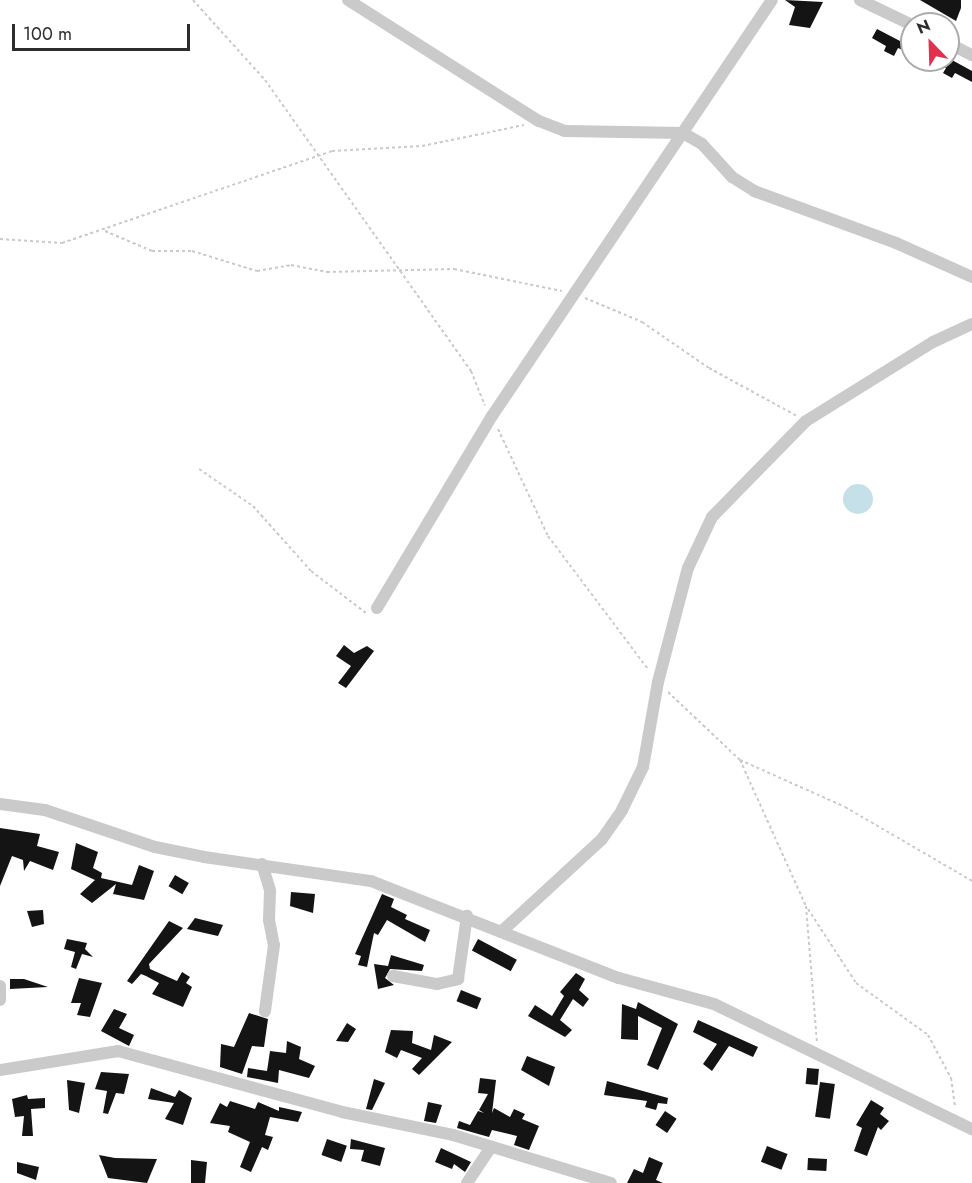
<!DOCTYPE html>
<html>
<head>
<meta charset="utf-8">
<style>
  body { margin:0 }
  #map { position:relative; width:972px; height:1183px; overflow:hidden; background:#fff; font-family:Jost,sans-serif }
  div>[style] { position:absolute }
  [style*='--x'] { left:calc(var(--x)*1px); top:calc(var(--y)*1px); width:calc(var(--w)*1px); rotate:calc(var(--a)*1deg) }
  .water>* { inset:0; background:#c6e0ea }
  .round { border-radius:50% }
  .building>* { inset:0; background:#141414; transform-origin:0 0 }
  .path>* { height:2px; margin-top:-1px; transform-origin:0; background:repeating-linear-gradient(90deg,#cacaca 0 3px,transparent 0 6px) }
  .street>* { height:12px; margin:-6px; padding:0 6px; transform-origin:6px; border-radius:6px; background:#cacaca }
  span { translate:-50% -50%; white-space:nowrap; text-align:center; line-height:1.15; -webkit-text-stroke:6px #fff; paint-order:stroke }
  .north { position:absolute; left:900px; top:12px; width:60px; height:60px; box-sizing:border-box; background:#fff; border:2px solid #ababab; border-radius:50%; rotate:337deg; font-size:16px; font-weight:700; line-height:24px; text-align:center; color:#2d2d2d }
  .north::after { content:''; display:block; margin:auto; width:21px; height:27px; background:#e2314f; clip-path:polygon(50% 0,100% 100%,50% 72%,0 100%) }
  .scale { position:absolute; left:12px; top:24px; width:178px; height:27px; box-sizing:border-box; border:3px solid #2d2d2d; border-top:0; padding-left:8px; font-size:18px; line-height:21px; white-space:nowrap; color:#2d2d2d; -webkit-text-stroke:4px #fff; paint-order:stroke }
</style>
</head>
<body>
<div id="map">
  <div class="water">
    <div class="round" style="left:843px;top:484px;width:30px;height:30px"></div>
  </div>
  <div class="building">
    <div style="clip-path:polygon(785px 0,823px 2px,810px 28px,789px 25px,795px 7px)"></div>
    <div style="clip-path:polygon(920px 0,961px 0,961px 8px,956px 21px)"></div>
    <div style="clip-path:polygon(877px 29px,900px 41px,903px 35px,912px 40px,912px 54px,898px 48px,894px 56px,884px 51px,886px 46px,872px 38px)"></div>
    <div style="clip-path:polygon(952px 60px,972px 71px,972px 82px,955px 73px,952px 78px,943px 73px,946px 68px,928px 61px)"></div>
    <div style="clip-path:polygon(344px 645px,354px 653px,367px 646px,374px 651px,346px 688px,338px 683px,351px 666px,336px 656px)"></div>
    <div style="clip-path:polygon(0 828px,40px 834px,37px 846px,59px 852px,53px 870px,30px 861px,24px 871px,23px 860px,12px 856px,0 886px)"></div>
    <div style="clip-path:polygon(76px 843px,98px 852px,93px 868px,102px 873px,101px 878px,132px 885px,139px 865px,154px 871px,144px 900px,113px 894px,116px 884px,92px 903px,80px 894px,95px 880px,71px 869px)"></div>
    <div style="left:175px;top:875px;width:16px;height:13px;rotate:30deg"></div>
    <div style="clip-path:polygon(291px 892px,315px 894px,313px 913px,290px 906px)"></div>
    <div style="clip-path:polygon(382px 894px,394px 899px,391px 907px,407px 915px,405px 919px,430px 930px,425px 942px,387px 920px,378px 935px,374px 933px,367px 967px,358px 965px,361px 956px,355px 954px)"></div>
    <div style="clip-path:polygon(43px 910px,44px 924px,32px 927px,27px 911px)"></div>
    <div style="clip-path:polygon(195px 918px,223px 925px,218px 936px,187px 929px)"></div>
    <div style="clip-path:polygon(169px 921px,183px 928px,149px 964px,150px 969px,177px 981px,182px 972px,190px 977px,186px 983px,192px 987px,183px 1007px,152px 994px,159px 983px,146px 976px,141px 974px,132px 984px,127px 981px)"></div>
    <div style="clip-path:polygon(67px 939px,87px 943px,85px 949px,93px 957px,82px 954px,76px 969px,71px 967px,75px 952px,64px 949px)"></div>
    <div style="left:478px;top:939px;width:44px;height:13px;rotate:28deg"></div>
    <div style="clip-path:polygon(391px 955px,424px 965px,422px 971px,390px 969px,385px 978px,394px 985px,378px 989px,374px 964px,388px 966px)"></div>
    <div style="clip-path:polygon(576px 973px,585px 979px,579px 990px,589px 999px,583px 1007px,573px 999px,560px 1020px,572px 1030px,565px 1037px,528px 1016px,535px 1005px,552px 1016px,564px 996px,560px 992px)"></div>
    <div style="clip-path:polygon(79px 978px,102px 983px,90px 1017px,77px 1015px,81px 1003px,71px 1003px)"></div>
    <div style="clip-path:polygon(10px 979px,24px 979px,48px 987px,10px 989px)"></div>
    <div style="left:461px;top:990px;width:22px;height:12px;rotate:22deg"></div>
    <div style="clip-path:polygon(638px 1002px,678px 1024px,658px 1070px,647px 1065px,662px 1028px,638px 1016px,638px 1040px,621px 1039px,622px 1004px,636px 1009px)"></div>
    <div style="clip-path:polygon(114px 1009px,127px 1014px,119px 1028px,134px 1035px,129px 1046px,101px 1031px)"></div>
    <div style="clip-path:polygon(249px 1013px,268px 1019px,264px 1047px,252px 1046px,242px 1074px,220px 1067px,221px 1044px,234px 1047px)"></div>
    <div style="clip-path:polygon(698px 1020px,758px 1047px,753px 1057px,729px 1046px,712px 1071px,703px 1064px,717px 1044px,693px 1032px)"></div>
    <div style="clip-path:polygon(347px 1023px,356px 1029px,348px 1042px,336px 1041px)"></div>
    <div style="clip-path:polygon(391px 1030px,413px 1031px,412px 1043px,431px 1050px,434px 1035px,452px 1042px,419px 1075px,412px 1069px,422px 1058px,401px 1050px,397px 1058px,385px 1052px)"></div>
    <div style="clip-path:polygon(287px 1041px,301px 1047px,299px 1059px,315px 1066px,309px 1078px,279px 1070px,278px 1083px,247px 1077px,248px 1068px,267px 1071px,270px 1051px,286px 1053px)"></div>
    <div style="clip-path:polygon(527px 1056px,555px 1067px,549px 1086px,521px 1070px)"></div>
    <div style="left:807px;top:1068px;width:12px;height:16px;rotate:5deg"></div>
    <div style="clip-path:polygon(101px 1072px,129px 1074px,124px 1094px,116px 1093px,108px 1114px,103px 1113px,107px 1091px,95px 1089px)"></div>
    <div style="clip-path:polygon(480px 1078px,496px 1080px,492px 1113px,494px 1108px,510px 1117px,514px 1109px,525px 1114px,522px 1119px,539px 1126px,529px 1150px,514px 1145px,517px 1136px,492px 1130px,489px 1137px,457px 1128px,459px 1121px,470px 1125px,478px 1111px,484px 1113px,479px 1110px,488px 1094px,478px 1093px)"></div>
    <div style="clip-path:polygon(374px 1079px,385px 1083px,372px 1110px,366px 1109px)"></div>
    <div style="clip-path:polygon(67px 1080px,85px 1083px,79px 1113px,69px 1110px)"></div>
    <div style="clip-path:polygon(607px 1081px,668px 1098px,667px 1104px,658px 1103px,656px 1110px,645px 1107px,647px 1101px,604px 1095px)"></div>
    <div style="left:820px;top:1082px;width:15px;height:35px;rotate:8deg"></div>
    <div style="clip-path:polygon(151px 1088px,175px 1097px,179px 1090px,192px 1098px,183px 1125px,165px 1119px,174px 1103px,148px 1099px)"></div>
    <div style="clip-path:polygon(27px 1095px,28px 1099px,45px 1098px,45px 1108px,31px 1109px,33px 1136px,22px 1136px,24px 1116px,15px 1117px,12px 1099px)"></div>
    <div style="clip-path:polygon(871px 1100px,884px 1108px,880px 1114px,889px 1121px,881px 1130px,878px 1127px,867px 1156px,854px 1151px,862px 1128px,856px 1125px)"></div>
    <div style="clip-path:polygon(230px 1101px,255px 1109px,258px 1102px,279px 1111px,279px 1107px,302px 1112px,298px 1122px,270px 1117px,265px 1135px,273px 1137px,268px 1150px,262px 1147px,251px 1172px,240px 1167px,250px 1142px,228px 1132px,230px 1126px,210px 1123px,220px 1103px,227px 1107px)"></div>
    <div style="clip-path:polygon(428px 1102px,442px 1105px,436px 1123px,424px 1121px)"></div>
    <div style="left:665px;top:1111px;width:14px;height:17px;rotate:34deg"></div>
    <div style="left:327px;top:1139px;width:21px;height:17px;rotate:19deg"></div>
    <div style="clip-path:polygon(351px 1139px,385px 1148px,380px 1166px,361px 1161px,364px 1150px,350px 1149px)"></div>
    <div style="left:767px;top:1146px;width:22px;height:17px;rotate:21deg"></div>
    <div style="clip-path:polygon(441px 1148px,471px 1162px,465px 1172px,454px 1164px,452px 1169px,435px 1162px)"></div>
    <div style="clip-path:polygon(99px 1155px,115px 1158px,157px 1159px,147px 1183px,108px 1178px)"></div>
    <div style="clip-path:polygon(649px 1157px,663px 1163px,656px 1180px,663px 1183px,627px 1183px,634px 1169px,643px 1173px)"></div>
    <div style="left:808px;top:1158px;width:19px;height:12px;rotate:3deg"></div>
    <div style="clip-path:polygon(191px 1160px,207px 1162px,205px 1183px,191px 1183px)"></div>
    <div style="clip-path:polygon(17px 1162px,39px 1167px,36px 1180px,17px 1173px)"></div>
  </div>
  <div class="path">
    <div style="--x:193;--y:0;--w:108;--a:48"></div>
    <div style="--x:265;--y:80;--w:357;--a:54.7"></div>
    <div style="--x:471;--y:371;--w:37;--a:68"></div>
    <div style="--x:105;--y:231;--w:51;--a:23.1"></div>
    <div style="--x:152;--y:251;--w:40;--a:0"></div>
    <div style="--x:192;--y:251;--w:68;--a:17.1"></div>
    <div style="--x:257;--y:271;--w:35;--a:-10"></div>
    <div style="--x:291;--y:265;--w:37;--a:11"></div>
    <div style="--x:327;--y:272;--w:127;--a:-1.4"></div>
    <div style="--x:454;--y:269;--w:110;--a:11.5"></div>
    <div style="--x:0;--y:239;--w:62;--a:3.7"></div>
    <div style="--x:62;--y:243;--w:285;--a:-18.8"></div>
    <div style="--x:332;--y:151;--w:90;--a:-3.2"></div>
    <div style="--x:422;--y:146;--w:104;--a:-11.6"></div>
    <div style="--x:585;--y:298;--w:62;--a:22.8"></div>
    <div style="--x:642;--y:322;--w:81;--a:34.5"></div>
    <div style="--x:709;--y:368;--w:100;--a:28.6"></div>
    <div style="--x:498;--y:429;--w:118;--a:65"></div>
    <div style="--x:548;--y:536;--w:166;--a:53.1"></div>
    <div style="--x:199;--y:469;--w:65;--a:34.4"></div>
    <div style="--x:253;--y:506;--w:87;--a:48.3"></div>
    <div style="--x:311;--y:571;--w:69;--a:37.4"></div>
    <div style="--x:668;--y:692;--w:99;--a:43.4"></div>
    <div style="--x:740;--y:760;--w:115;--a:24.1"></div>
    <div style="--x:845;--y:807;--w:147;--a:30.2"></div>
    <div style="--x:740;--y:760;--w:160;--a:65.7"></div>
    <div style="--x:806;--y:906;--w:136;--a:85.4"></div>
    <div style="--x:808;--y:909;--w:88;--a:57"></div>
    <div style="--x:856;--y:983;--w:89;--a:35.8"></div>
    <div style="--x:928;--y:1035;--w:49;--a:61.9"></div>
    <div style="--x:951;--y:1078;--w:29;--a:82"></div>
  </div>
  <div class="street">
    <div style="--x:348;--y:0;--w:226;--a:32.4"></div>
    <div style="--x:539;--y:121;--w:28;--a:21"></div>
    <div style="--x:565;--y:131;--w:118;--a:1"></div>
    <div style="--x:683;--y:133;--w:22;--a:30"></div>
    <div style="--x:702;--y:144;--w:45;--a:47.7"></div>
    <div style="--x:732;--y:177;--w:26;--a:32"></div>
    <div style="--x:754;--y:191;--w:151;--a:20.1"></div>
    <div style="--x:896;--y:243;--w:83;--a:24.1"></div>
    <div style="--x:860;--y:0;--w:58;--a:25.7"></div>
    <div style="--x:948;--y:43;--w:27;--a:27"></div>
    <div style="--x:377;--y:608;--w:224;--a:-59.1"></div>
    <div style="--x:492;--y:416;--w:501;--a:-56.06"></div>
    <div style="--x:0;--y:804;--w:45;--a:7.6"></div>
    <div style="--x:45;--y:810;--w:116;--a:18.6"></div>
    <div style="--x:155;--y:847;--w:50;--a:11.5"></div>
    <div style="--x:204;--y:857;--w:169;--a:8.2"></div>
    <div style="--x:371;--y:881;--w:266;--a:21.4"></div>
    <div style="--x:619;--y:978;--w:98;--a:15.3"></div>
    <div style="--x:714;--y:1004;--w:287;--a:25.9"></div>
    <div style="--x:262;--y:864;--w:28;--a:73"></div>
    <div style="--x:270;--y:891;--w:29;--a:92"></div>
    <div style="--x:269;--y:920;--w:25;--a:79"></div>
    <div style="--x:274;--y:945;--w:67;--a:97.8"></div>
    <div style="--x:501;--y:932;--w:137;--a:-42.6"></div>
    <div style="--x:602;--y:839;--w:35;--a:-55"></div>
    <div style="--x:622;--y:810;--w:48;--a:-64"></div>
    <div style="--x:643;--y:767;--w:86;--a:-80"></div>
    <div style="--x:658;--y:682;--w:118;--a:-75.3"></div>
    <div style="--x:688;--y:568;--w:56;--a:-64.8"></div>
    <div style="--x:712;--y:517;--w:134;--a:-45.6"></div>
    <div style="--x:806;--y:421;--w:150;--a:-31.9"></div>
    <div style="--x:933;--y:342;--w:43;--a:-24.8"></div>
    <div style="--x:393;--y:976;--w:45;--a:10.3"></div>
    <div style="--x:437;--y:984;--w:22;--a:-13"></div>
    <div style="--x:458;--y:979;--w:64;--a:-81.9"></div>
    <div style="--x:0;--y:986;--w:14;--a:90"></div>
    <div style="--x:0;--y:1070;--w:120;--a:-9.1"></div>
    <div style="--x:118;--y:1051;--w:232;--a:15.2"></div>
    <div style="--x:342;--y:1112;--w:113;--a:11.7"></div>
    <div style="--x:453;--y:1135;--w:165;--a:16.9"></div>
    <div style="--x:467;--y:1183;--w:43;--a:-56.3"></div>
  </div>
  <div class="north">N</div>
  <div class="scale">100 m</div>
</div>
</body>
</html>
